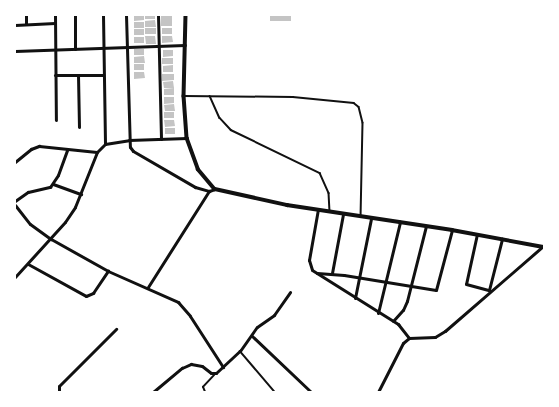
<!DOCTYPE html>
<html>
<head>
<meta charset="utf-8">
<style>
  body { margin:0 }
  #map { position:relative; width:559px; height:407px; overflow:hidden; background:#fff; font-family:Helvetica,sans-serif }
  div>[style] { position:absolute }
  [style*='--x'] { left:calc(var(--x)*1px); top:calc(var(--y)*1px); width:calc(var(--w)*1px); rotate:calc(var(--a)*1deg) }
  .building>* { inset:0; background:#c4c4c4; transform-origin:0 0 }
  .service>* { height:1.5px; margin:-0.75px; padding:0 0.75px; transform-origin:0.75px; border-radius:0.75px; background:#111 }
  .minor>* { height:3px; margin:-1.5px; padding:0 1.5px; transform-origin:1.5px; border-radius:1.5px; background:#111 }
  .tertiary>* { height:3.5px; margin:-1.75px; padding:0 1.75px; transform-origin:1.75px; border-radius:1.75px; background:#111 }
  span { translate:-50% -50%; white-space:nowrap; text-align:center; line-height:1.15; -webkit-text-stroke:3px #fff; paint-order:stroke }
  .frame { position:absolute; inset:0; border:16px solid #fff; pointer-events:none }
</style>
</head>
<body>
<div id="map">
  <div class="building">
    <div style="clip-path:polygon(134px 15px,144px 15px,144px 20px,134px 21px)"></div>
    <div style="left:145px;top:15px;width:10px;height:4px"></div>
    <div style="left:161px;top:15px;width:11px;height:11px"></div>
    <div style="left:270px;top:15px;width:21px;height:6px"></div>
    <div style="clip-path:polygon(155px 20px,156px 27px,145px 27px,145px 21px)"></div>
    <div style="left:134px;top:22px;width:10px;height:6px"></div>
    <div style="left:145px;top:28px;width:11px;height:6px"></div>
    <div style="left:162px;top:28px;width:10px;height:6px"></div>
    <div style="left:134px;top:29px;width:10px;height:6px"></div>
    <div style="clip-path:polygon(145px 36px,155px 36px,156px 44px,146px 44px)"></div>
    <div style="clip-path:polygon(162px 36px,172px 36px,173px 42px,162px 43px)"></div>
    <div style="left:134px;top:37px;width:10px;height:6px"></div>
    <div style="left:134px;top:49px;width:10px;height:6px"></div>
    <div style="clip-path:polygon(163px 50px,173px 50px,173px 56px,163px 57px)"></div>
    <div style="clip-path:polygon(144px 56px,145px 63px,134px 63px,134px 57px)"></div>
    <div style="left:162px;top:58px;width:11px;height:6px"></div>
    <div style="left:144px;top:64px;width:6px;height:10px;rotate:90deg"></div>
    <div style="clip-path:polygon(173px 65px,173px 72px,163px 72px,163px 66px)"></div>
    <div style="clip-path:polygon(134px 72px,144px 72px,145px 78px,134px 79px)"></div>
    <div style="clip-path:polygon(162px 74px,174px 74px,174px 80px,162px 81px)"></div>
    <div style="clip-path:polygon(173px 81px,174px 88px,164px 88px,163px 82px)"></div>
    <div style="clip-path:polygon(174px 88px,174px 95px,164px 95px,164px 89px)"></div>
    <div style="clip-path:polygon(164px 97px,174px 97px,174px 103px,164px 104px)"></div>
    <div style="clip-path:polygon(174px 104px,175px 111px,165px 111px,164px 105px)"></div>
    <div style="left:174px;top:112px;width:6px;height:10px;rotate:90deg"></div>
    <div style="clip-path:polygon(164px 120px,174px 120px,175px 126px,165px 127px)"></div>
    <div style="left:165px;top:128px;width:10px;height:6px"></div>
  </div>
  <div class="service">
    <div style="--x:184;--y:96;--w:109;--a:0.5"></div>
    <div style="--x:293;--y:97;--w:61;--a:5.6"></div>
    <div style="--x:354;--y:103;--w:6;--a:39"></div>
    <div style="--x:359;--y:107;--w:16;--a:76"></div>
    <div style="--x:363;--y:123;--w:93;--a:91.2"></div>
    <div style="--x:210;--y:96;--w:24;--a:66"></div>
    <div style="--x:220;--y:118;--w:16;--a:47"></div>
    <div style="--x:231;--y:130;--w:99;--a:25.8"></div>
    <div style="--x:320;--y:173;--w:22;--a:66"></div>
    <div style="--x:329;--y:193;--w:18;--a:87"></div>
    <div style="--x:240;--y:351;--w:54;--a:49.5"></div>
    <div style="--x:205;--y:392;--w:5;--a:-112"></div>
    <div style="--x:203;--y:387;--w:16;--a:-47"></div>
  </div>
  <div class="minor">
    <div style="--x:26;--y:15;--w:9;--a:90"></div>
    <div style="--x:55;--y:15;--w:105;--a:89.5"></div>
    <div style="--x:103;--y:15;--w:129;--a:89.1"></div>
    <div style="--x:105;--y:144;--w:24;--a:-9"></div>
    <div style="--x:129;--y:140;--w:58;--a:-2"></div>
    <div style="--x:126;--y:15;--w:132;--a:88.3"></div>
    <div style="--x:130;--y:147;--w:5;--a:53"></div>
    <div style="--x:133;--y:151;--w:72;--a:30.1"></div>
    <div style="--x:195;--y:187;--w:15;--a:16"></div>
    <div style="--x:209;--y:191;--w:6;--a:-18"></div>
    <div style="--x:158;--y:15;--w:124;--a:88.6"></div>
    <div style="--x:15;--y:25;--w:40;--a:-2.9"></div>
    <div style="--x:75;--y:49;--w:34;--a:-90"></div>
    <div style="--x:15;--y:51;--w:170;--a:-2"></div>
    <div style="--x:55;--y:75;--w:48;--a:0"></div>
    <div style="--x:78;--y:75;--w:52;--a:88.9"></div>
    <div style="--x:15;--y:162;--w:21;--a:-39"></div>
    <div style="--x:31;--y:149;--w:9;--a:-21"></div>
    <div style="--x:39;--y:146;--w:58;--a:5.9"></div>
    <div style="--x:53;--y:184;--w:30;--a:20"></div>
    <div style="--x:15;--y:201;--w:16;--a:-35"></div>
    <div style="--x:28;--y:192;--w:23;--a:-13"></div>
    <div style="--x:50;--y:187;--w:14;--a:-56"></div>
    <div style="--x:58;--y:175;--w:27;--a:-70"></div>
    <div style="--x:15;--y:205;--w:24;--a:52"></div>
    <div style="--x:30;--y:224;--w:26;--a:36"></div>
    <div style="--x:51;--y:239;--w:65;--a:29.3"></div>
    <div style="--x:108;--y:271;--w:77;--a:23.9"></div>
    <div style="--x:178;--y:302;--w:18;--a:49"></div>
    <div style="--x:190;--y:316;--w:61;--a:57.1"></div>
    <div style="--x:318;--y:209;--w:52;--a:100"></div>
    <div style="--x:309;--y:260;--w:10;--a:73"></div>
    <div style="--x:312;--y:270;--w:102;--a:32.1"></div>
    <div style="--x:398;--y:324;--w:18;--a:52"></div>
    <div style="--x:477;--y:234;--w:51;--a:102.4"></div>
    <div style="--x:466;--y:284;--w:24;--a:15"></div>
    <div style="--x:28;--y:264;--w:66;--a:28.9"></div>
    <div style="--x:86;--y:296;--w:8;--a:-23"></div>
    <div style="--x:93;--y:293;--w:27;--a:-56"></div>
    <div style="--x:317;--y:273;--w:27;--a:4"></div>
    <div style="--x:344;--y:275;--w:93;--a:9.3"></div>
    <div style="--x:436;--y:290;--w:62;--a:-75.1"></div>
    <div style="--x:332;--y:273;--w:60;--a:-79.4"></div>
    <div style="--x:15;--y:277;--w:74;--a:-47.7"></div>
    <div style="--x:65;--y:222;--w:18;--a:-56"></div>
    <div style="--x:75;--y:207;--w:59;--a:-68.2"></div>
    <div style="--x:97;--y:152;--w:11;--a:-45"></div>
    <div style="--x:148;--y:287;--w:114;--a:-57.6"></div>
    <div style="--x:489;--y:290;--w:53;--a:-75.7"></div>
    <div style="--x:355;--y:298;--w:81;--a:-78.6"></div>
    <div style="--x:378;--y:313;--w:94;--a:-76.4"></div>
    <div style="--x:393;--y:321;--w:15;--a:-48"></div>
    <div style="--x:403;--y:310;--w:10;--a:-66"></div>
    <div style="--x:407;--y:301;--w:77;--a:-75.8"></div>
    <div style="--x:252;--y:336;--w:81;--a:43.5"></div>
    <div style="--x:59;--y:392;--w:6;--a:-90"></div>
    <div style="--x:59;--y:386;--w:81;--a:-45"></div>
    <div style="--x:153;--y:392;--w:38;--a:-40"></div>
    <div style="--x:182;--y:368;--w:10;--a:-24"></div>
    <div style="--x:191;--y:364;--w:11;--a:10"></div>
    <div style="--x:202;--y:366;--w:11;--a:38"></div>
    <div style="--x:211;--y:373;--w:5;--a:0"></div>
    <div style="--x:216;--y:373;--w:33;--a:-43"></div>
    <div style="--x:240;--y:351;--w:29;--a:-55"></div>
    <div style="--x:257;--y:327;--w:21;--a:-35"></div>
    <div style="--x:274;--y:315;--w:28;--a:-55"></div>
    <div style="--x:378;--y:392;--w:55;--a:-63"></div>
    <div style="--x:403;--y:343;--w:8;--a:-40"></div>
    <div style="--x:409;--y:338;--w:26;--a:-2"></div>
    <div style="--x:435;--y:337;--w:12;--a:-31"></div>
    <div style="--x:445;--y:331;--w:128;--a:-40.9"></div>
  </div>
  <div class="tertiary">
    <div style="--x:186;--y:15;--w:81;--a:91.4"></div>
    <div style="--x:184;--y:96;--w:42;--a:85.9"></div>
    <div style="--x:187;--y:138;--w:33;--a:70"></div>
    <div style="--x:198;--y:169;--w:26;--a:50"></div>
    <div style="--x:215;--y:189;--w:74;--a:12.5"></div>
    <div style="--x:287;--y:205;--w:167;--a:8.6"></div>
    <div style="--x:452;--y:230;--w:94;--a:10.5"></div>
  </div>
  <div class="frame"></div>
</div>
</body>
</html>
